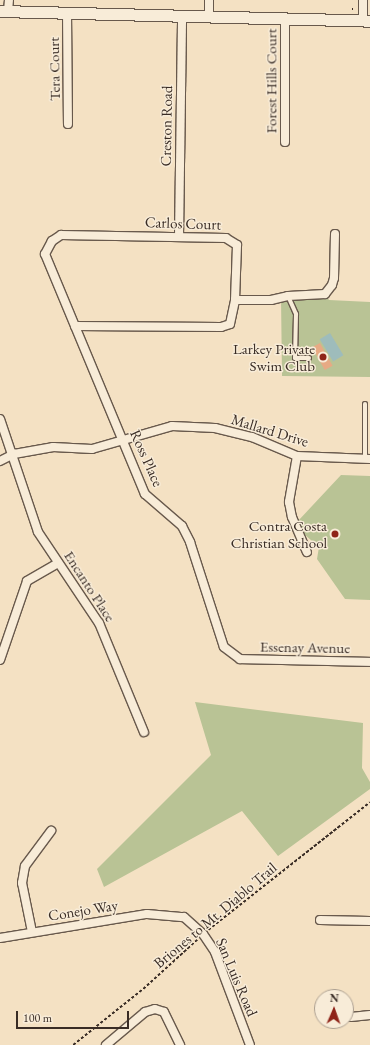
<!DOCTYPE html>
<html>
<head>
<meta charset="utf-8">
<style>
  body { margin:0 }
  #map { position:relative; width:370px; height:1045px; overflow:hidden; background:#f4e1c3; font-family:"EB Garamond",serif }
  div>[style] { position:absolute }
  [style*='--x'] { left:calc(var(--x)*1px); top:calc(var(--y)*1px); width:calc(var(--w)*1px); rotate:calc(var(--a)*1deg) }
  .green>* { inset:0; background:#b9c395 }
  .water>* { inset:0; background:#9ebcbb; transform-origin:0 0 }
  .building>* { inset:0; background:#e7aa84; transform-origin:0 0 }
  .path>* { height:1.5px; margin-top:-0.75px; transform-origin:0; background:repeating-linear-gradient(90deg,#392c25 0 3px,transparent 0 5px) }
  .roads { filter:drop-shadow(1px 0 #68594c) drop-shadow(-1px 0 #68594c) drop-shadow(0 1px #68594c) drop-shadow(0 -1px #68594c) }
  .lane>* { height:4px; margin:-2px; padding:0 2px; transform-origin:2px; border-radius:2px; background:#f8ecd8 }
  .street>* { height:8px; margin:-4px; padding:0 4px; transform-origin:4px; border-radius:4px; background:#f8ecd8 }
  .secondary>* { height:11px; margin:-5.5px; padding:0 5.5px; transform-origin:5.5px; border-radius:5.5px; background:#f8ecd8 }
  .dots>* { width:11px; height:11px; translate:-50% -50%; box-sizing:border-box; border:2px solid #f8ecd8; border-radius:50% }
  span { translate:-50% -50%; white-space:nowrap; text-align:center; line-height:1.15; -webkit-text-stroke:3px #f8ecd8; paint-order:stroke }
  .street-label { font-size:15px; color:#392c25 }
  .poi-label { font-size:15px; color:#392c25 }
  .right { translate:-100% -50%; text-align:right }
  .north { position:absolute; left:314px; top:989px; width:40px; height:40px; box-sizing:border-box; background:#f8ecd8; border:1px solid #ac9f90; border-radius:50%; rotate:2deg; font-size:11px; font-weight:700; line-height:16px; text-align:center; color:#392c25 }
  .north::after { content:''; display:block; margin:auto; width:14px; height:18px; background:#8f2418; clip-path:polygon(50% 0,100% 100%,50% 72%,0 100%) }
  .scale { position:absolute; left:16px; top:1011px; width:113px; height:18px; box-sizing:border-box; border:2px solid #392c25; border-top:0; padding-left:5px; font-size:12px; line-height:14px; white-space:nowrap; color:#392c25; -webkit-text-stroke:3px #f8ecd8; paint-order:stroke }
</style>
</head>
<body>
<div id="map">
  <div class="green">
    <div style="clip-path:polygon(325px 294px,329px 300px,370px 302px,370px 377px,282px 376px,281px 298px)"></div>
    <div style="clip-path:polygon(341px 475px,370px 476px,370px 600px,345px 599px,317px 559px,319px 547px,304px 534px,298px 521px)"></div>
    <div style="clip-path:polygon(195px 702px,363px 723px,362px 768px,370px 782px,370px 789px,278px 856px,242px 811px,104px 887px,97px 869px,211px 755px)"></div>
  </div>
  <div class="water">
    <div style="left:330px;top:333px;width:26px;height:12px;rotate:59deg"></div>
  </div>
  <div class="building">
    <div style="left:320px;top:343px;width:26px;height:9px;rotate:61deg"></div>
  </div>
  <div class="path">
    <div style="--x:352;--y:9;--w:1;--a:0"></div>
    <div style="--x:208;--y:930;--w:206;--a:-38.3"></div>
    <div style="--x:73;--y:1045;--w:90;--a:-38.7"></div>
    <div style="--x:143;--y:989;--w:74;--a:-42.3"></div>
  </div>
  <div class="roads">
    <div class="lane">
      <div style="--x:288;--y:296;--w:20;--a:66"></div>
      <div style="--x:296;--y:314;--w:44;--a:91.3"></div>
      <div style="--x:295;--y:358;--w:14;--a:0"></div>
      <div style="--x:365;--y:459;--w:55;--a:-90"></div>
    </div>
    <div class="street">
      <div style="--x:8;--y:11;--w:11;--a:-85"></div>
      <div style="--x:67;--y:12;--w:112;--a:89.5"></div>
      <div style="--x:209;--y:18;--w:18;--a:-90"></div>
      <div style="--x:285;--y:19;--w:123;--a:90"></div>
      <div style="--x:363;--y:20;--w:20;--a:-90"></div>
      <div style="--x:179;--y:237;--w:221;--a:-89.2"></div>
      <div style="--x:235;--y:300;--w:36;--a:0"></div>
      <div style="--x:271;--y:300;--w:17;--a:-13"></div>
      <div style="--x:288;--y:296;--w:37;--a:-3"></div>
      <div style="--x:325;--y:294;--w:11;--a:-52"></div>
      <div style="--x:332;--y:285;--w:7;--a:-74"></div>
      <div style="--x:334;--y:278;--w:44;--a:-88.7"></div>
      <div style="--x:75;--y:326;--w:146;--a:0.4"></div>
      <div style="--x:221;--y:327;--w:9;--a:-18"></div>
      <div style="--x:230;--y:324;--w:25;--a:-78"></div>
      <div style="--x:235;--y:300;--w:55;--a:-87.9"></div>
      <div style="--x:237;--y:245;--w:13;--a:-148"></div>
      <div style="--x:226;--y:238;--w:165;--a:-179"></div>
      <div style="--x:61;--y:235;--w:11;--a:146"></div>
      <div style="--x:52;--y:241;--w:15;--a:118"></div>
      <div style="--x:45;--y:254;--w:260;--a:67.4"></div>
      <div style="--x:145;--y:494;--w:49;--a:40.9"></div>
      <div style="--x:182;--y:526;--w:18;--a:63"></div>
      <div style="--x:190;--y:542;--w:110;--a:72.1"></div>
      <div style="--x:224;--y:647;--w:20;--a:37"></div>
      <div style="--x:240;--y:659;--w:130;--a:1.3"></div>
      <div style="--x:0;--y:419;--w:119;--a:71.4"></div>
      <div style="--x:38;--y:532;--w:110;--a:56.2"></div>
      <div style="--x:99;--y:623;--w:118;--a:67.6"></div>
      <div style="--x:297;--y:456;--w:47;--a:99.9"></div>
      <div style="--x:289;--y:502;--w:15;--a:79"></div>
      <div style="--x:292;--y:517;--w:38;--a:67"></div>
      <div style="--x:0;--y:461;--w:16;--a:-27"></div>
      <div style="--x:14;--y:454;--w:40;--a:-10"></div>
      <div style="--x:53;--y:447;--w:39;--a:3"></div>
      <div style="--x:92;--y:449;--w:83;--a:-16"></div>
      <div style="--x:172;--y:426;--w:43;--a:2.7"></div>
      <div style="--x:215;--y:428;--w:38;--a:14"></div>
      <div style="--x:252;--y:437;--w:49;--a:22.9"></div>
      <div style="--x:297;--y:456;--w:73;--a:2.4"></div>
      <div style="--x:0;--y:660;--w:83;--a:-71.1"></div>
      <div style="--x:27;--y:581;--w:36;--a:-30"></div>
      <div style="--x:320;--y:920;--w:50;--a:1.1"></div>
      <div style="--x:32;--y:932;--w:50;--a:-101.5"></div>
      <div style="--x:22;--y:883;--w:17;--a:-80"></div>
      <div style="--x:25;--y:866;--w:44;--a:-53.4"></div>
      <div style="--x:0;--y:938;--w:149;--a:-9.3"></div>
      <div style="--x:147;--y:914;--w:37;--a:5"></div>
      <div style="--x:184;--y:917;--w:25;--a:42"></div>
      <div style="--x:203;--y:934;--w:22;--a:56"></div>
      <div style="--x:215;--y:952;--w:99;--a:69.4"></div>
      <div style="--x:351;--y:1017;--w:19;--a:-6"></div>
      <div style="--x:106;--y:1045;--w:51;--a:-40.2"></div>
      <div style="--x:145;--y:1012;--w:10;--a:-17"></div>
      <div style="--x:155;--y:1009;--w:9;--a:18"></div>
      <div style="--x:164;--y:1012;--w:37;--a:64"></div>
    </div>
    <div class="secondary">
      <div style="--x:0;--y:11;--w:370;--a:1.5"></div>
    </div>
  </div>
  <div class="dots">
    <div style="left:323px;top:357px;background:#8f2418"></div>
    <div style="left:335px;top:534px;background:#8f2418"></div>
  </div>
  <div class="street-label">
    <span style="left:54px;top:69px;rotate:-91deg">Tera Court</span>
    <span style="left:271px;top:81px;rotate:-90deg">Forest Hills Court</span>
    <span style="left:166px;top:126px;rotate:-89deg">Creston Road</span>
    <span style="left:183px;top:223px;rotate:2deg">Carlos Court</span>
    <span style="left:270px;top:430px;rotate:17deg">Mallard Drive</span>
    <span style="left:147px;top:458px;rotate:66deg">Ross Place</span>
    <span style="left:90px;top:586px;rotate:57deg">Encanto Place</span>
    <span style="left:305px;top:647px;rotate:1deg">Essenay Avenue</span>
    <span style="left:83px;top:910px;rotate:-9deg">Conejo Way</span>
    <span style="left:215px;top:915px;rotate:-40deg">Briones to Mt. Diablo Trail</span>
    <span style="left:237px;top:977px;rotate:67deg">San Luis Road</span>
  </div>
  <div class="poi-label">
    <span class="right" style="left:315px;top:357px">Larkey Private<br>Swim Club</span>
    <span class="right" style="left:327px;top:534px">Contra Costa<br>Christian School</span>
  </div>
  <div class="north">N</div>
  <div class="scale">100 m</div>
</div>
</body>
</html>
